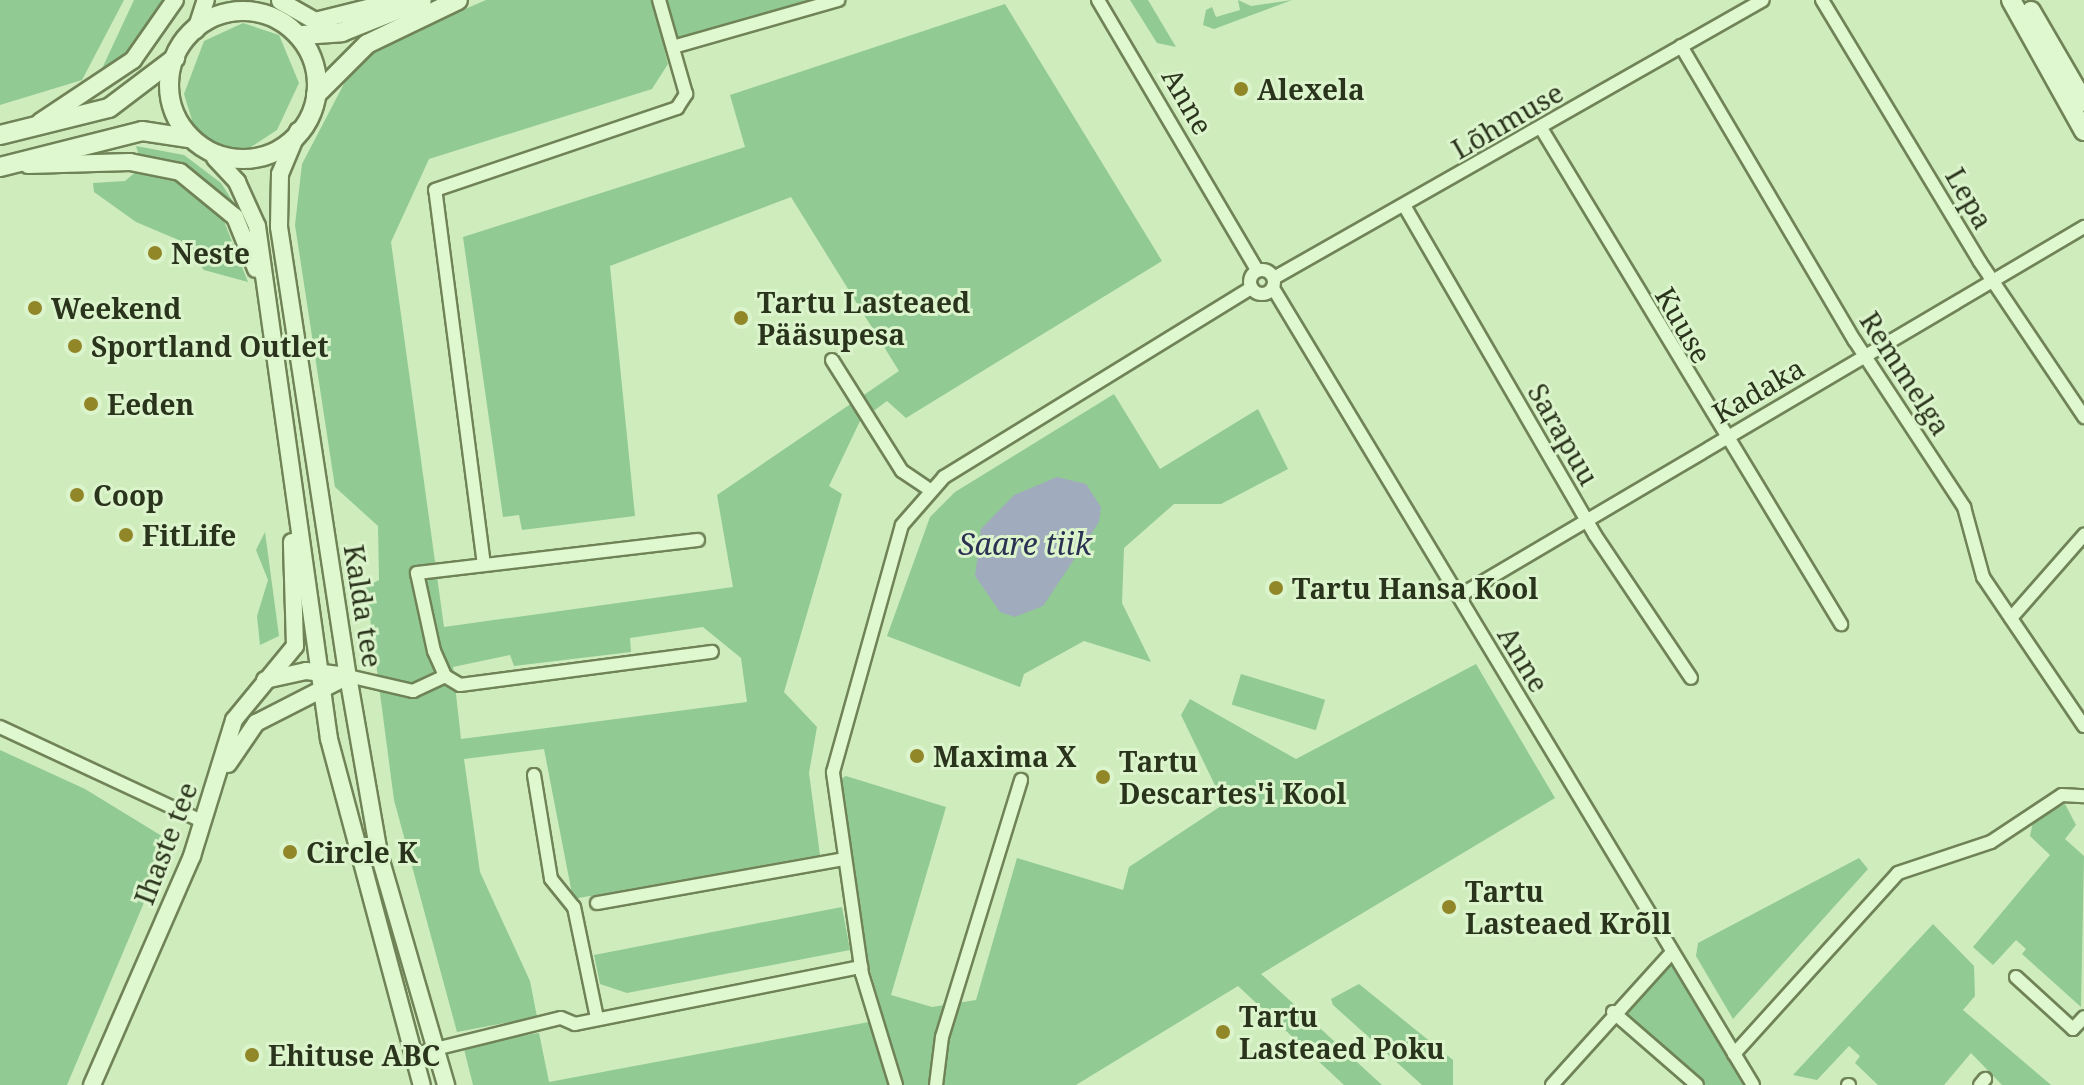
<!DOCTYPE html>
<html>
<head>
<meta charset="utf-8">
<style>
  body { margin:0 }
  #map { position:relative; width:2084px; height:1085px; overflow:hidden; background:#cfecbd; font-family:"Noto Serif",serif }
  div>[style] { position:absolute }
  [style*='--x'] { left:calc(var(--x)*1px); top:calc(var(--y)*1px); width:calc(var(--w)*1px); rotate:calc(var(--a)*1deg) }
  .green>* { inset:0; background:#91ca93; transform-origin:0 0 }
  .water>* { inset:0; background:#a0acbe }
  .roads { filter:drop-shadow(2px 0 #708357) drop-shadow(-2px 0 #708357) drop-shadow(0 2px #708357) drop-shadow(0 -2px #708357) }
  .minor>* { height:12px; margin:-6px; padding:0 6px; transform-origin:6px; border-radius:6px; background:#dff8cf }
  .minor>.ring { margin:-6px; padding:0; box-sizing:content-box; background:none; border:12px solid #dff8cf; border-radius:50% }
  .tertiary>* { height:16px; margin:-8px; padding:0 8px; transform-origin:8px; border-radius:8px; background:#dff8cf }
  .secondary>* { height:18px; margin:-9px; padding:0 9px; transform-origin:9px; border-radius:9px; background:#dff8cf }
  .secondary>.ring { margin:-9px; padding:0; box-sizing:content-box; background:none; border:18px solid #dff8cf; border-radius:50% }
  .dots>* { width:22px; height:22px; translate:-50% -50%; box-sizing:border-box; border:4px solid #dbf4cc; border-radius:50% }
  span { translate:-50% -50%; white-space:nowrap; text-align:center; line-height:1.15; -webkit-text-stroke:6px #dbf4cc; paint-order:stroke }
  .poi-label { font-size:28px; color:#2a331b; font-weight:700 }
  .left { translate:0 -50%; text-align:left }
  .street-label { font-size:28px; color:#2a331b }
  .water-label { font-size:30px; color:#2a3153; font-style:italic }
</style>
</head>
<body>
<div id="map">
  <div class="green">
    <div style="clip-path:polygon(0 0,124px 0,82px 80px,0 105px)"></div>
    <div style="clip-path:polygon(134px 0,166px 0,133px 52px,99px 75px)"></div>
    <div style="clip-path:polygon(evenodd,486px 0,809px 0,663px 44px,668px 64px,652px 89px,429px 159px,391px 242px,444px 627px,733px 587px,717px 495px,899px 371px,791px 197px,610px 266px,635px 516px,522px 530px,519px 515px,503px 517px,463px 237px,745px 147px,730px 95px,1005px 4px,1162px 261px,906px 418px,887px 401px,860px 421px,829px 486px,842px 494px,784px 692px,817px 727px,809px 773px,820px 855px,573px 899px,544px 749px,464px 759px,480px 872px,530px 981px,537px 1017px,457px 1032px,394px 800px,366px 587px,379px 580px,378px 526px,335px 487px,295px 225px,302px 164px,348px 76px,379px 46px,486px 0,703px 627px,741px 658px,747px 702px,461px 739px,453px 667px,510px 655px,514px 666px,631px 652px,630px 638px,703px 627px)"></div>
    <div style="clip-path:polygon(1130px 0,1148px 0,1176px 47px,1157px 43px)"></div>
    <div style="clip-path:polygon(1238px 0,1251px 6px,1292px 0,1214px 29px,1203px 25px,1206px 10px,1212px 7px,1216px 17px,1240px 10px)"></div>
    <div style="clip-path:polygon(243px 23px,279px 35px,299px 83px,277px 130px,245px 151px,207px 141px,194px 127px,184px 94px,204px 41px)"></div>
    <div style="clip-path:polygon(136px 146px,184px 155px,221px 183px,243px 217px,198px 173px,139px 156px)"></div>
    <div style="clip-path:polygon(137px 171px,181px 179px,220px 211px,248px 282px,204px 270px,181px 241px,136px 222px,94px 192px,93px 183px,125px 181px)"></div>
    <div style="clip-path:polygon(1114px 394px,1160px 469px,1258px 409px,1288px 469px,1221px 504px,1174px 504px,1124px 548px,1122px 603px,1151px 662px,1084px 641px,1024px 674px,1020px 687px,887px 636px,930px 517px,955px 492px)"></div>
    <div style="clip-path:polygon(265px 532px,279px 636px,260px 645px,257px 616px,268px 580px,256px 550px)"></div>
    <div style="clip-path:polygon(1476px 664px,1555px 798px,1261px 974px,1382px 1085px,1344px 1085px,1238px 986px,1076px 1085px,903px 1085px,868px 963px,838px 780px,846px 776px,946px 807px,891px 995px,932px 1007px,976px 1000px,1017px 858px,1123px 890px,1129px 867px,1224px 804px,1181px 715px,1190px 699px,1296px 759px)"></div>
    <div style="left:1241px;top:674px;width:88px;height:32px;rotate:17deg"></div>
    <div style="clip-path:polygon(0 750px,85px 789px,170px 841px,67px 1085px,0 1085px)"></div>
    <div style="clip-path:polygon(2065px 804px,2076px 825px,2065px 839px,2084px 856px,2081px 1007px,2022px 954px,2026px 949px,2016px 940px,1993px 965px,1973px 947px,2050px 855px,2030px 836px,2033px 822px)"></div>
    <div style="clip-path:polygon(1859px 858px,1868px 869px,1733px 1019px,1696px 956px,1698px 943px)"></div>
    <div style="clip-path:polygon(842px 907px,850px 950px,627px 993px,600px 984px,594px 955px)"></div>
    <div style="clip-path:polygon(1933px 924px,1974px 966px,1975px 996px,1963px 1010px,2051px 1085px,2002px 1085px,1971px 1053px,1944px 1085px,1878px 1085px,1855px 1063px,1860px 1056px,1849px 1046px,1817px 1080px,1793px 1075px)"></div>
    <div style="clip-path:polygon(1665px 952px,1750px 1085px,1691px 1085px,1612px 1014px)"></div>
    <div style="clip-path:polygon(1359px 984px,1453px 1060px,1453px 1085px,1422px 1085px,1333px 1005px,1331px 999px)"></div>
    <div style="clip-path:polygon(869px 1022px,890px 1085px,473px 1085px,463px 1045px,539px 1033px,549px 1082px)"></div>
  </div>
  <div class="water">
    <div style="clip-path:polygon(1057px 477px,1086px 484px,1101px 507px,1099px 522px,1043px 606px,1015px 617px,1000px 612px,975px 576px,981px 529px,1014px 495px)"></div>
  </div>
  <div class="roads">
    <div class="minor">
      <div style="--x:1098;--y:0;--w:313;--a:59.5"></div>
      <div style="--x:1822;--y:0;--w:306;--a:58.9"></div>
      <div style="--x:1980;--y:262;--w:187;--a:56.1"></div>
      <div style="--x:1681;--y:46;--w:342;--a:59.5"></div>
      <div style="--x:1855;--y:341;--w:199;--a:56.7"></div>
      <div style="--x:1964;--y:507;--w:73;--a:74.8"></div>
      <div style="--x:1983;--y:577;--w:180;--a:55.9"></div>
      <div style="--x:673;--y:47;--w:172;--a:-15.9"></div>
      <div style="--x:1541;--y:128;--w:580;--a:58.83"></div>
      <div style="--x:1405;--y:207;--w:379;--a:59.9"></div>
      <div style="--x:1595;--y:535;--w:172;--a:56.1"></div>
      <div class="ring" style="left:1250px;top:270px;width:12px;height:12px"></div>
      <div style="--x:1274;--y:278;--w:562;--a:-29.62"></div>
      <div style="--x:1273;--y:288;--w:930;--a:58.94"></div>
      <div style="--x:832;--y:360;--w:131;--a:57.8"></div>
      <div style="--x:902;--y:471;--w:32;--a:34"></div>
      <div style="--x:698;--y:540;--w:283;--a:173.3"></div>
      <div style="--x:417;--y:573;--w:80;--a:77.7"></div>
      <div style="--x:434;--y:651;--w:27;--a:66"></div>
      <div style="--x:445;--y:676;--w:17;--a:31"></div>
      <div style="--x:460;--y:685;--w:254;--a:-7.5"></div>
      <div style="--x:484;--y:565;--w:378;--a:-97.4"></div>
      <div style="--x:435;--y:190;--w:256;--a:-18.7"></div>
      <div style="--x:677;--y:108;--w:17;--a:-57"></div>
      <div style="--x:686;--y:94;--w:98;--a:-106"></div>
      <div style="--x:1459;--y:596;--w:726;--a:-30.56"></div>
      <div style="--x:2011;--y:618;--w:111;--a:-48.7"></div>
      <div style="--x:348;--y:676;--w:67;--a:13"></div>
      <div style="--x:413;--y:691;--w:35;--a:-25"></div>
      <div style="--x:0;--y:727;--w:225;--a:25"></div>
      <div style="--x:534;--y:775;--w:105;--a:80.7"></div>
      <div style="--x:551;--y:879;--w:36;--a:51"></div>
      <div style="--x:574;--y:907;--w:113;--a:78.3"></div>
      <div style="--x:597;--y:903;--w:250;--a:-10.1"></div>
      <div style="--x:2016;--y:977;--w:77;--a:42.4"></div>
      <div style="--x:2073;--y:1029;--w:16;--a:-47"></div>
      <div style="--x:1613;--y:1012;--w:111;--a:41"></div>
      <div style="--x:1734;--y:1054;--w:244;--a:-47.8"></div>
      <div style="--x:1898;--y:873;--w:98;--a:-18.4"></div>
      <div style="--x:1991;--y:842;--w:85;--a:-33.5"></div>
      <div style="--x:2062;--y:795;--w:22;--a:3"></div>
      <div style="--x:411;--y:1055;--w:154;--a:-13.9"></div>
      <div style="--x:561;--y:1018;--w:15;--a:23"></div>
      <div style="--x:575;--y:1024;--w:292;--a:-11.3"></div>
      <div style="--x:896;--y:1085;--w:116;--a:-107"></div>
      <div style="--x:862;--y:974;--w:204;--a:-98.2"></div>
      <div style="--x:833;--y:772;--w:256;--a:-74.4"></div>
      <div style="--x:902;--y:525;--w:64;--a:-48.8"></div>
      <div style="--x:944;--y:477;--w:361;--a:-31.6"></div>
      <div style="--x:936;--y:1085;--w:48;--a:-82.9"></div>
      <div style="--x:942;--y:1037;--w:269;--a:-72.9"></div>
      <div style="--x:1552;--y:1085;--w:179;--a:-47.9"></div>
      <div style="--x:1848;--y:1085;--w:1;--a:0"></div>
      <div style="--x:1980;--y:1085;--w:8;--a:-50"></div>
    </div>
    <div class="tertiary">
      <div style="--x:280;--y:1;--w:40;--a:29.7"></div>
      <div style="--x:315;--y:21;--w:87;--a:-14"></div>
      <div style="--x:196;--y:30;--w:32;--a:-72"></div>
      <div style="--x:40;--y:122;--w:112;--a:-33.7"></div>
      <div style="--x:133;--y:60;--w:73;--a:-55"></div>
      <div style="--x:298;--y:131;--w:47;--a:112.7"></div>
      <div style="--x:280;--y:174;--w:53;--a:91.1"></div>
      <div style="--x:279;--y:227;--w:454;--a:81.3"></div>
      <div style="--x:348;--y:676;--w:181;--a:80.1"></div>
      <div style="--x:379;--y:854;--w:241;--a:73.8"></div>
      <div style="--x:215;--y:158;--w:33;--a:47"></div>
      <div style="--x:237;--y:182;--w:48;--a:65.6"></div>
      <div style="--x:257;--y:226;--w:518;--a:82.01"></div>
      <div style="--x:329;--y:739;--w:358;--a:75"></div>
      <div style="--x:28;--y:165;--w:102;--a:-1.7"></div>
      <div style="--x:130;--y:162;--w:51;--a:11.3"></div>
      <div style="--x:180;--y:172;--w:71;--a:39.3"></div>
      <div style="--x:235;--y:217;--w:56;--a:68"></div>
      <div style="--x:265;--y:680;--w:42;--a:-12.4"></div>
      <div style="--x:306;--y:671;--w:42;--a:6.8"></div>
      <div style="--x:228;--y:764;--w:50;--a:-55.7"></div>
      <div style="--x:256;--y:723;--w:103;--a:-27.1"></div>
      <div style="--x:92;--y:1085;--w:250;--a:-66.4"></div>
      <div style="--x:192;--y:856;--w:142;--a:-72.8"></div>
      <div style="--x:234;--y:720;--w:96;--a:-50.5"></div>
      <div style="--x:295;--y:646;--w:104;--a:-91.7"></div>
    </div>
    <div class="secondary">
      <div style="--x:2011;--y:0;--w:150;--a:60.9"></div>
      <div class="ring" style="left:169px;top:11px;width:130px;height:130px"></div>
      <div style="--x:2031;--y:11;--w:105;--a:59.8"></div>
      <div style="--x:303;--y:35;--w:39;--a:-4"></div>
      <div style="--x:342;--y:32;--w:86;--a:-21.8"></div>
      <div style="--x:316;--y:95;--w:72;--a:-45"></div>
      <div style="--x:367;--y:44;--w:101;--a:-25.8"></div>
      <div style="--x:0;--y:135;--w:112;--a:-13.9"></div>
      <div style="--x:109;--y:108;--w:83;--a:-37.1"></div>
      <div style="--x:0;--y:167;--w:146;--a:-14.2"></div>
      <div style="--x:142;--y:131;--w:47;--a:8.7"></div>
    </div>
  </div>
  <div class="dots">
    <div style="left:1241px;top:89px;background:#918728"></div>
    <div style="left:155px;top:253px;background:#918728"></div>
    <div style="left:35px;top:308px;background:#918728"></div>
    <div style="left:741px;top:318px;background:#918728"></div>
    <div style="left:75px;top:346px;background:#918728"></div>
    <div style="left:91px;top:404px;background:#918728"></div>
    <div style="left:77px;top:495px;background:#918728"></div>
    <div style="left:126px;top:535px;background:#918728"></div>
    <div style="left:1276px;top:588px;background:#918728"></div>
    <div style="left:917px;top:756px;background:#918728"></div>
    <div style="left:1103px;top:777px;background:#918728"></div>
    <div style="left:290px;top:852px;background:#918728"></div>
    <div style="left:1449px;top:907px;background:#918728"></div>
    <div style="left:1223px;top:1032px;background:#918728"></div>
    <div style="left:252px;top:1055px;background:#918728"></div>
  </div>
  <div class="poi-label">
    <span class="left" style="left:1257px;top:89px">Alexela</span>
    <span class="left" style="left:171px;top:253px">Neste</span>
    <span class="left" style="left:757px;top:318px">Tartu Lasteaed<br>Pääsupesa</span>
    <span class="left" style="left:51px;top:308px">Weekend</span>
    <span class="left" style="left:91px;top:346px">Sportland Outlet</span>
    <span class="left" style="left:107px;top:404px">Eeden</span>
    <span class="left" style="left:93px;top:495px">Coop</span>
    <span class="left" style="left:142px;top:535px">FitLife</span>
    <span class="left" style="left:1292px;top:588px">Tartu Hansa Kool</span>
    <span class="left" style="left:933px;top:756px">Maxima X</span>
    <span class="left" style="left:1119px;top:777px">Tartu<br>Descartes'i Kool</span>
    <span class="left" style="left:306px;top:852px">Circle K</span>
    <span class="left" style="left:1465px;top:907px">Tartu<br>Lasteaed Krõll</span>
    <span class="left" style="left:1239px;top:1032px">Tartu<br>Lasteaed Poku</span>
    <span class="left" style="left:268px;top:1055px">Ehituse ABC</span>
  </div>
  <div class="street-label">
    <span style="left:1188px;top:101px;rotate:60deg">Anne</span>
    <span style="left:1507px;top:120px;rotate:-30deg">Lõhmuse</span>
    <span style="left:1970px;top:198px;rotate:60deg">Lepa</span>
    <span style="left:1684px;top:325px;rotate:60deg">Kuuse</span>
    <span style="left:1906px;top:373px;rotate:57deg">Remmelga</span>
    <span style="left:1758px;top:390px;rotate:-30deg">Kadaka</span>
    <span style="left:1564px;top:434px;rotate:60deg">Sarapuu</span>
    <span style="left:364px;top:606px;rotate:81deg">Kalda tee</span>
    <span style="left:1524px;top:659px;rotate:59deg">Anne</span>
    <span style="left:165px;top:843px;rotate:-69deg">Ihaste tee</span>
  </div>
  <div class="water-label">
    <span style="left:1025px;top:544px">Saare tiik</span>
  </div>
</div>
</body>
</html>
